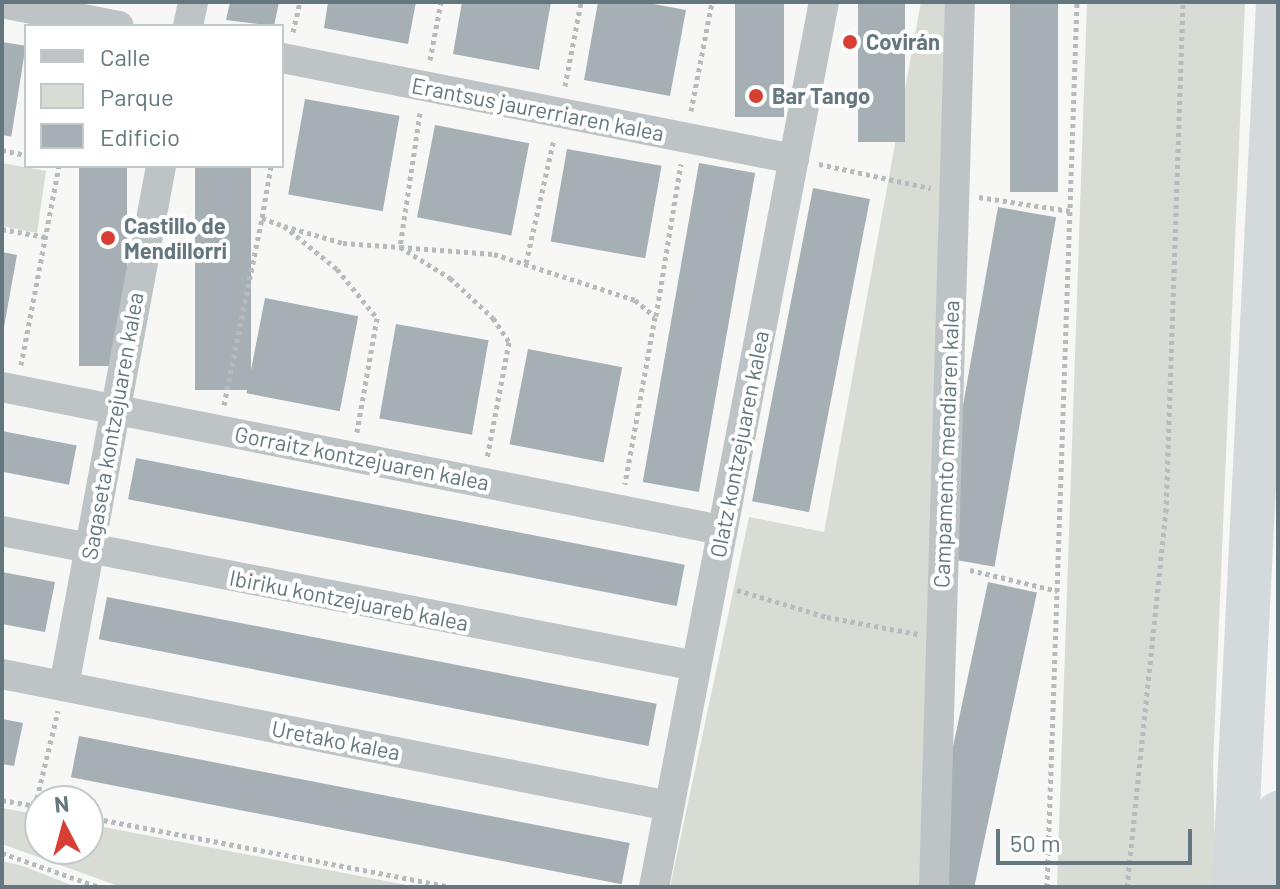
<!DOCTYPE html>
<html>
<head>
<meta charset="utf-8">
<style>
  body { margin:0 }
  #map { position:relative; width:1280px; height:889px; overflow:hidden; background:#f7f7f5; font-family:Barlow,sans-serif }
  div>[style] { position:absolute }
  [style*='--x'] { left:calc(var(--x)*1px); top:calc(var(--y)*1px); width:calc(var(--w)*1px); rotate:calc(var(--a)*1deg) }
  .green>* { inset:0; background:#d8dcd4 }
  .building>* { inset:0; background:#a6b0b4; transform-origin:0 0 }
  .path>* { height:5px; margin-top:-2.5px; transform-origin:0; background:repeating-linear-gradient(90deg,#b7bbbd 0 4px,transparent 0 8px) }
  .minor>* { height:30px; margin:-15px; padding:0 15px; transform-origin:15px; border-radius:15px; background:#bec4c6 }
  .motorway>* { height:44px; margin:-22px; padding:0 22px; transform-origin:22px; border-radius:22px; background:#d4d9db }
  .dots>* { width:22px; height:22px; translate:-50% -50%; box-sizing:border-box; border:4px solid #fff; border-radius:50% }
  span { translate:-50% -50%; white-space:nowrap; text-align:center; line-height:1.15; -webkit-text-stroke:8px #fff; paint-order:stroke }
  .poi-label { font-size:22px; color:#64777e; font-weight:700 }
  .left { translate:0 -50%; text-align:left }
  .street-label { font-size:22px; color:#64777e }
  .frame { position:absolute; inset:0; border:4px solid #64777e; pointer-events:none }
  .legend { position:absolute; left:24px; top:24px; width:260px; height:144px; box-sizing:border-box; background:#fff; border:2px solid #c1c9cb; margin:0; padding:10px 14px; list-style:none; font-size:24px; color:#64777e }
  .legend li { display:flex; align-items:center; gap:16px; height:40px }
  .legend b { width:40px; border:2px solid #c1c9cb }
  .north { position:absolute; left:24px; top:785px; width:80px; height:80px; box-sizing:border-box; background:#fff; border:2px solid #c1c9cb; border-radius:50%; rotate:354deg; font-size:22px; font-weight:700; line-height:32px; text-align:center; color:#64777e }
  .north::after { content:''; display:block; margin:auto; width:28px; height:36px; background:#d83e34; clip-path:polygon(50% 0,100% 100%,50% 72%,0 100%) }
  .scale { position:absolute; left:996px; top:829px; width:196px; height:36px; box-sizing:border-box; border:4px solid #64777e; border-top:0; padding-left:10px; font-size:24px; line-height:28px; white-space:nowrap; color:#64777e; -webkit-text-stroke:6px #fff; paint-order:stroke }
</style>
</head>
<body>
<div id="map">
  <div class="green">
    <div style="clip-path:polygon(921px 2px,951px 2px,920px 887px,670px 887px,749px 517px,824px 532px)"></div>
    <div style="clip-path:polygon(1087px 2px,1245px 2px,1213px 766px,1216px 887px,1057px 887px)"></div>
    <div style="clip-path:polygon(2px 163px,46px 171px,37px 233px,2px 226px)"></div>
    <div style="clip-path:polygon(2px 808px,40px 815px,40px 849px,88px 849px,88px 824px,417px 887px,121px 887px,2px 844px)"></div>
    <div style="clip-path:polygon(2px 861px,23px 866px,76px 887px,2px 887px)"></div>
  </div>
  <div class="building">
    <div style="clip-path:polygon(230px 2px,279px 2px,274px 26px,226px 20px)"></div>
    <div style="clip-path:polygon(328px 2px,416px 2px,408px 44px,324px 28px)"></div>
    <div style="clip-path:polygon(462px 2px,551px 2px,539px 70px,453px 54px)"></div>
    <div style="clip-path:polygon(598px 2px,643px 2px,686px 10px,670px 96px,584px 80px)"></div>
    <div style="left:735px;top:2px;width:49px;height:115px"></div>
    <div style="left:858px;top:2px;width:47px;height:140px"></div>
    <div style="left:1010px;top:2px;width:48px;height:190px"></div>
    <div style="left:2px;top:42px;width:24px;height:92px;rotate:9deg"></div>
    <div style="left:305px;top:99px;width:96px;height:97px;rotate:10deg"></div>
    <div style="left:435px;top:125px;width:96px;height:94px;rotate:11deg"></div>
    <div style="left:567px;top:149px;width:96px;height:94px;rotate:10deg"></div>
    <div style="left:699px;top:163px;width:57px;height:324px;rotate:10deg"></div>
    <div style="left:79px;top:166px;width:48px;height:200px"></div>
    <div style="left:195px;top:166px;width:56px;height:224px"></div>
    <div style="left:813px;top:188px;width:58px;height:319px;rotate:11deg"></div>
    <div style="left:998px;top:207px;width:59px;height:355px;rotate:10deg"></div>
    <div style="clip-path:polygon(2px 252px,17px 255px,4px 327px,2px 327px)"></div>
    <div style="left:265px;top:298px;width:95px;height:97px;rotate:11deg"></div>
    <div style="left:396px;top:324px;width:94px;height:96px;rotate:10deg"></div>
    <div style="left:528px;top:349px;width:96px;height:97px;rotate:11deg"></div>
    <div style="left:2px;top:431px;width:76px;height:40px;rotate:11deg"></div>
    <div style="left:136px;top:458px;width:559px;height:42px;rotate:11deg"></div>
    <div style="clip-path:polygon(2px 572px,55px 582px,45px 632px,2px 624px)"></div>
    <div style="left:988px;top:582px;width:50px;height:305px;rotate:12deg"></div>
    <div style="left:107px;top:597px;width:560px;height:43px;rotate:11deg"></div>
    <div style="clip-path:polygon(2px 719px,23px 723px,14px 766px,2px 764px)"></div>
    <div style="left:79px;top:736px;width:561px;height:42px;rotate:11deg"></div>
  </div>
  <div class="path">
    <div style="--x:293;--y:32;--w:31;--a:-77"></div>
    <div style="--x:430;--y:60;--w:59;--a:-79.3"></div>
    <div style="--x:565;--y:86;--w:86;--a:-79.2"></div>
    <div style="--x:691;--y:111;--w:111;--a:-79.1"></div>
    <div style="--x:420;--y:113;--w:135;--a:98.5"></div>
    <div style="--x:400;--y:247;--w:94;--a:4.3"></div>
    <div style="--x:494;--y:254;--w:148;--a:18.1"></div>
    <div style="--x:635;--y:300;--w:26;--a:40"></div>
    <div style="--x:655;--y:317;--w:170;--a:100.2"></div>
    <div style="--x:2;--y:150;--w:25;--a:12"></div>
    <div style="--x:819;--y:164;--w:114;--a:12.2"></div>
    <div style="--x:271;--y:166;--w:53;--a:99.8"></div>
    <div style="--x:262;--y:218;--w:23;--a:20"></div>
    <div style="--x:284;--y:226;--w:68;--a:39.1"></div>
    <div style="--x:337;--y:269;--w:63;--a:50.8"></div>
    <div style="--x:377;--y:318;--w:116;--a:100"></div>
    <div style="--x:979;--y:197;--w:92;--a:8.7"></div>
    <div style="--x:284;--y:226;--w:61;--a:16.1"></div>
    <div style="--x:343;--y:243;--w:57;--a:4"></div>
    <div style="--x:400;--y:247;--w:59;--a:31.8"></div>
    <div style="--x:450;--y:278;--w:59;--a:42.9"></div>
    <div style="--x:493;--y:318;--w:29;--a:56"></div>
    <div style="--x:509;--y:342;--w:118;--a:100.7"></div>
    <div style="--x:2;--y:229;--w:44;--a:10.5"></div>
    <div style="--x:526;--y:263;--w:127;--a:-77.3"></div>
    <div style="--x:656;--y:316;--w:154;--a:-80.7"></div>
    <div style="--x:21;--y:365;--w:203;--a:-79.2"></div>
    <div style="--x:224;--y:405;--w:191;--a:-78.5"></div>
    <div style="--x:970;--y:570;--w:90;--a:13.4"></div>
    <div style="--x:737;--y:590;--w:94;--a:16.7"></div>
    <div style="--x:827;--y:617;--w:92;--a:10.7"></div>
    <div style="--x:2;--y:800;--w:39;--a:10"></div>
    <div style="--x:35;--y:806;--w:98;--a:-76.4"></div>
    <div style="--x:88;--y:817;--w:370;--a:10.9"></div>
    <div style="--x:2;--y:853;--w:103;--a:19.3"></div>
    <div style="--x:1047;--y:887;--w:886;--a:-88.06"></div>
    <div style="--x:1127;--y:887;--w:377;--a:-84.1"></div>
    <div style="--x:1166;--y:512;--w:510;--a:-88.09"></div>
  </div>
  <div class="minor">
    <div style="--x:2;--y:3;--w:119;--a:11.1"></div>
    <div style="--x:188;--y:26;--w:25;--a:-78"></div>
    <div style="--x:282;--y:58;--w:522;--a:11.16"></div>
    <div style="--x:2;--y:387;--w:733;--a:11.25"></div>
    <div style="--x:2;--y:531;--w:707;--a:11.01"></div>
    <div style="--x:2;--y:674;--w:680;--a:11.19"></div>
    <div style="--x:64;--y:686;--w:529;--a:-79.43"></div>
    <div style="--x:654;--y:887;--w:901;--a:-79.13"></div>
    <div style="--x:934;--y:887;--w:885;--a:-88.32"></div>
  </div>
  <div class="motorway">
    <div style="--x:1234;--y:887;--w:886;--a:-87.15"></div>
    <div style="--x:1275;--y:887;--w:74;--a:-87.7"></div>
  </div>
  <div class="dots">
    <div style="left:850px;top:42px;background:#d83e34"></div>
    <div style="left:756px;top:96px;background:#d83e34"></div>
    <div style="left:108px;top:238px;background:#d83e34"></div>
  </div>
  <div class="poi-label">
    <span class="left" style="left:866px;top:42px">Covirán</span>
    <span class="left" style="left:772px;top:96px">Bar Tango</span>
    <span class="left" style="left:124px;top:238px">Castillo de<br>Mendillorri</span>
  </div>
  <div class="street-label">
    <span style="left:538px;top:109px;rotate:11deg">Erantsus jaurerriaren kalea</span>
    <span style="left:112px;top:426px;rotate:-80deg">Sagaseta kontzejuaren kalea</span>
    <span style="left:739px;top:444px;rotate:-79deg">Olatz kontzejuaren kalea</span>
    <span style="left:946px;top:444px;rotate:-88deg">Campamento mendiaren kalea</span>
    <span style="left:362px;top:458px;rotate:11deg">Gorraitz kontzejuaren kalea</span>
    <span style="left:349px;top:600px;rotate:11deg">Ibiriku kontzejuareb kalea</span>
    <span style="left:336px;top:740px;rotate:11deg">Uretako kalea</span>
  </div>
  <div class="frame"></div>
  <ul class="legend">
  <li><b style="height:10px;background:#bec4c6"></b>Calle</li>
  <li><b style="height:22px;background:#d8dcd4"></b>Parque</li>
  <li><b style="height:22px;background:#a6b0b4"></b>Edificio</li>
  </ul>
  <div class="north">N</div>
  <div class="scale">50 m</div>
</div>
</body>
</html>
